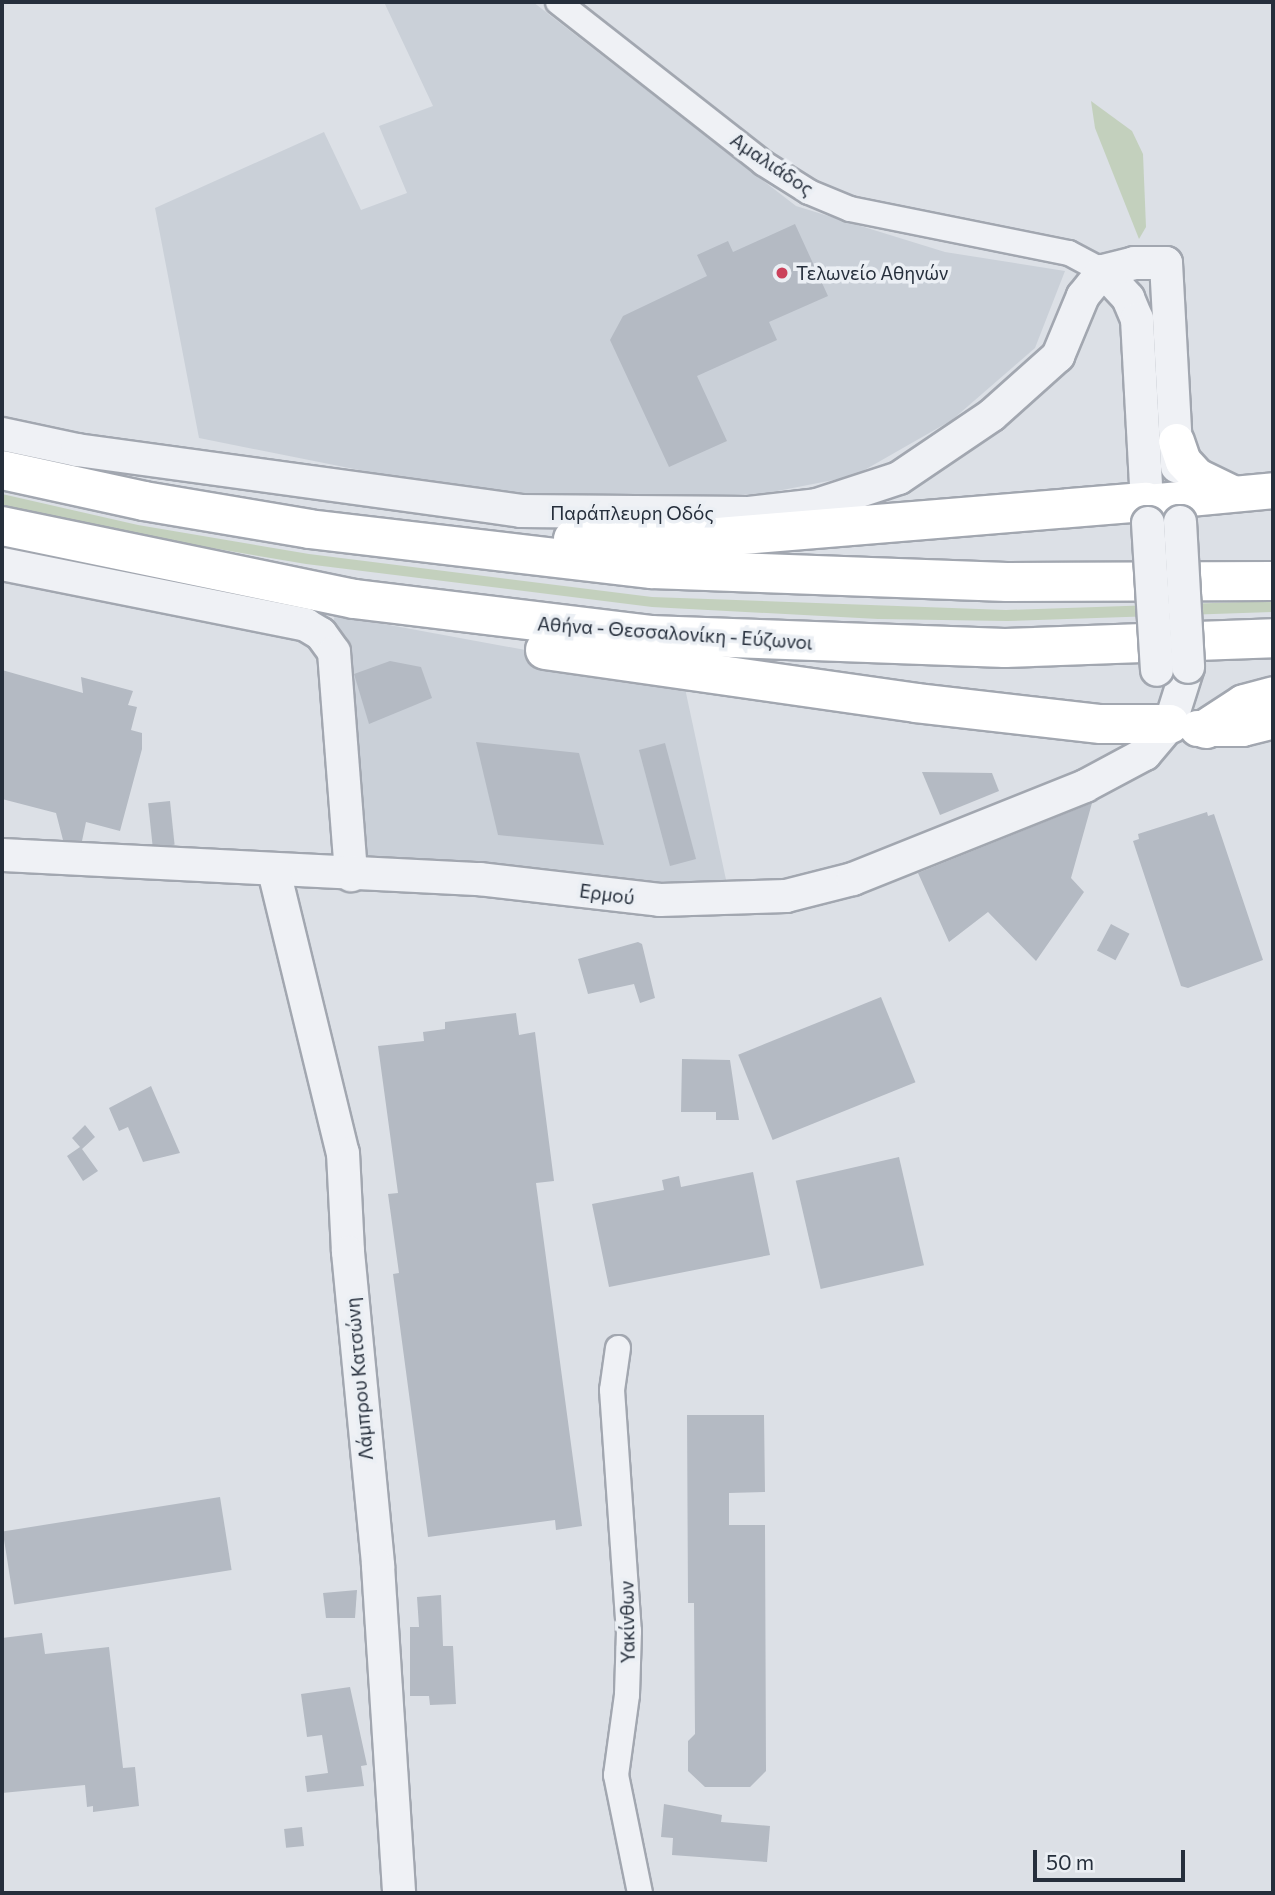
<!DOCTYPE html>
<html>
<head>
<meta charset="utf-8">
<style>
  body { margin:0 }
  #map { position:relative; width:1275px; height:1895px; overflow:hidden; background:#dce0e6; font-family:Commissioner,sans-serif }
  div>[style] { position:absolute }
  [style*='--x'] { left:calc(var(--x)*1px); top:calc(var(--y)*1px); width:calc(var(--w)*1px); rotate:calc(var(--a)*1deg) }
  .built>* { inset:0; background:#cad0d8 }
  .green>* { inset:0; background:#c3d0bd }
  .building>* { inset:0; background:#b4bac3; transform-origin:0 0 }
  .roads { filter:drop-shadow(2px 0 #a2a7b0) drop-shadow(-2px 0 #a2a7b0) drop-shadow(0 2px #a2a7b0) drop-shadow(0 -2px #a2a7b0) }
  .minor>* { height:24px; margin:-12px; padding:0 12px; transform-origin:12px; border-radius:12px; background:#eff1f5 }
  .tertiary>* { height:32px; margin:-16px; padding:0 16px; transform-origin:16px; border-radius:16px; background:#eff1f5 }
  .secondary>* { height:35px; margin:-17.5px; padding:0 17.5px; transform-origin:17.5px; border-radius:17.5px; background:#fff }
  .motorway>* { height:38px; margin:-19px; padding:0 19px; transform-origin:19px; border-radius:19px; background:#fff }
  .bridges { filter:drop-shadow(2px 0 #a2a7b0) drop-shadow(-2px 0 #a2a7b0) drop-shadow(0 2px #a2a7b0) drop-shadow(0 -2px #a2a7b0) }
  .tertiary-bridge>* { height:32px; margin:-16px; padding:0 16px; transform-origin:16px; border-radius:16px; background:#eff1f5 }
  .dots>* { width:19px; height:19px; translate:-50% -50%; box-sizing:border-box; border:4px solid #ebeff4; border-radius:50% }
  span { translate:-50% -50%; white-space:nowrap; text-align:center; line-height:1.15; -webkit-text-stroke:7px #ebeff4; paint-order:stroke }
  .street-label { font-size:19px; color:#262f3c }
  .poi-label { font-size:19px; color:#262f3c }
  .left { translate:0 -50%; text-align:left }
  .frame { position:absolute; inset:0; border:4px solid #262f3c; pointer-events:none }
  .scale { position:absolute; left:1033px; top:1850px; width:152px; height:32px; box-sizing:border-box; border:4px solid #262f3c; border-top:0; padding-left:9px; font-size:21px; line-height:24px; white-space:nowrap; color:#262f3c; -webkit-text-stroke:5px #ebeff4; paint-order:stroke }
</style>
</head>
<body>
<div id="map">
  <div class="built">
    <div style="clip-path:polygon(384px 2px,533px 2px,796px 206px,945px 252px,1065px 271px,1035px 348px,952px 420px,854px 476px,767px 493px,623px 502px,434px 485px,199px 438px,155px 208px,324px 132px,361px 210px,407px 193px,379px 126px,433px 106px)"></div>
    <div style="clip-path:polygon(335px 615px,683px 679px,728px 889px,644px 890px,535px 869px,457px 862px,363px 866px,332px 626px)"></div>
  </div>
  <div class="green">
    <div style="clip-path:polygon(1091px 101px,1132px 131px,1143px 154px,1146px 227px,1139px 239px,1095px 128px)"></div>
    <div style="clip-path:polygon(2px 494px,138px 525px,309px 554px,652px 597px,1006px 610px,1273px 601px,1273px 612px,1007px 621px,878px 619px,652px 607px,306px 564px,136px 535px,2px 505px)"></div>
  </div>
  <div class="building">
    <div style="clip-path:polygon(795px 224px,828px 296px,769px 322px,777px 340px,697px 376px,727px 441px,669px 467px,610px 340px,623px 316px,707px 276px,697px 255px,728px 241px,733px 252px)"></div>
    <div style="clip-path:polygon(390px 661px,421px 667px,432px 698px,369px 724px,354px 674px)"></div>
    <div style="clip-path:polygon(2px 670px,83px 693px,81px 677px,133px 691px,128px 705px,137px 707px,131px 730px,142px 733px,142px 749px,120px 831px,86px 822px,82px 841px,63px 840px,56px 813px,2px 799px)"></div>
    <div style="clip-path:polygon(476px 742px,579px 753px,604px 845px,498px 835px)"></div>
    <div style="left:665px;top:743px;width:120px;height:27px;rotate:75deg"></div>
    <div style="clip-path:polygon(922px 772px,992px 773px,999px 791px,940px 815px)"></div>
    <div style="left:170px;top:801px;width:44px;height:22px;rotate:84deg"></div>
    <div style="clip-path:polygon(1092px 803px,1071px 878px,1084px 892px,1036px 961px,988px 912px,949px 942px,918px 873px)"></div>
    <div style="clip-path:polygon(1207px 812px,1208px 816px,1214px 814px,1263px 960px,1188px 988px,1181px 986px,1133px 841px,1139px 839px,1138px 834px)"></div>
    <div style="left:1111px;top:924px;width:21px;height:30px;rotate:28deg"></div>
    <div style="clip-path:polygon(638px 942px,642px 944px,655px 998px,640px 1003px,634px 984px,588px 994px,578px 959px)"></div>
    <div style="left:881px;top:997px;width:92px;height:154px;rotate:68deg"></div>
    <div style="clip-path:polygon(516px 1013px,519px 1035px,535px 1032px,541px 1080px,554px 1181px,536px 1183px,582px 1526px,556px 1530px,555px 1520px,428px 1537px,393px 1274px,399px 1273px,388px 1194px,398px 1193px,378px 1046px,424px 1041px,423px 1032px,445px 1029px,445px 1022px)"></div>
    <div style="clip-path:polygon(682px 1059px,730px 1060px,739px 1120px,716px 1120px,716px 1112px,681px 1112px)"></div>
    <div style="clip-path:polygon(151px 1086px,180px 1153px,143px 1162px,128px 1127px,119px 1131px,109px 1108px)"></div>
    <div style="clip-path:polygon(85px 1125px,95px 1137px,82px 1149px,98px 1171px,83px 1181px,67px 1156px,80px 1147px,72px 1138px)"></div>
    <div style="left:899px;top:1157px;width:111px;height:106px;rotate:77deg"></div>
    <div style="clip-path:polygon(753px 1172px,770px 1255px,609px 1287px,592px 1204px,664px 1190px,662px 1180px,679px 1176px,681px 1187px)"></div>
    <div style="clip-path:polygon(687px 1415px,764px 1415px,765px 1492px,729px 1493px,729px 1525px,765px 1525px,766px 1771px,750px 1787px,705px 1787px,688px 1771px,688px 1741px,695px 1734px,694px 1603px,688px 1603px)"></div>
    <div style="left:220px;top:1497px;width:74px;height:220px;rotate:81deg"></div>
    <div style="clip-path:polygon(357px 1590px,355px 1618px,326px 1618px,323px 1593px)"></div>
    <div style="clip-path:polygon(441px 1595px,443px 1646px,453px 1646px,456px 1704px,430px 1705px,429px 1696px,410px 1696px,410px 1627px,419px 1627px,417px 1597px)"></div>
    <div style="clip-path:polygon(42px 1633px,45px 1654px,109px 1647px,123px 1768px,135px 1767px,139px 1806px,93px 1812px,93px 1806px,87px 1807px,85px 1785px,2px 1793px,2px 1638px)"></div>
    <div style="clip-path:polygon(350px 1687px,367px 1765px,361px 1766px,364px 1786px,307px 1792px,305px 1776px,328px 1773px,322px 1735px,307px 1737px,301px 1694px)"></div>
    <div style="clip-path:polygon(664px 1804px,722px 1815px,721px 1822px,770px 1826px,767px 1862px,672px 1855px,673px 1838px,661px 1837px)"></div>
    <div style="left:302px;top:1827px;width:19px;height:18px;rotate:84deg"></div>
  </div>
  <div class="roads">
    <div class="minor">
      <div style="--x:558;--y:2;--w:261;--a:38.1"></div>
      <div style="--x:763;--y:163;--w:54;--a:32.2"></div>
      <div style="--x:809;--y:192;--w:44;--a:22.5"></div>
      <div style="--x:850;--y:209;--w:223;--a:11.4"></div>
      <div style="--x:1069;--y:253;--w:38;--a:28"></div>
      <div style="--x:618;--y:1348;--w:42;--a:98.1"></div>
      <div style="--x:612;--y:1390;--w:242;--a:86"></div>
      <div style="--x:629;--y:1631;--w:64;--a:91.8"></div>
      <div style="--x:627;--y:1695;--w:81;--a:97.8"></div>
      <div style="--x:616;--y:1775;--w:120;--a:78.5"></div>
    </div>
    <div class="tertiary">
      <div style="--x:1103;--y:271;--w:37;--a:47"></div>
      <div style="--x:1128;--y:298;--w:23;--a:67"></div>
      <div style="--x:1137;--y:319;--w:204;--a:86.9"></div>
      <div style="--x:2;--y:434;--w:77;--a:12"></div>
      <div style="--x:77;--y:450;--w:448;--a:7.8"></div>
      <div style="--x:521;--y:511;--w:228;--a:0.5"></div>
      <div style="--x:749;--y:513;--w:68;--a:-6.7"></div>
      <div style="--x:817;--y:505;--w:86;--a:-18.2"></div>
      <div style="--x:899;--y:478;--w:112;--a:-34.1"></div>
      <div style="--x:992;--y:415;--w:89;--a:-41.8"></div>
      <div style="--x:1058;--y:356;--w:65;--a:-67.4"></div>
      <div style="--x:1083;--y:296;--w:32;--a:-51"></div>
      <div style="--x:1103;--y:271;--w:32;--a:-14"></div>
      <div style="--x:1134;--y:263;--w:32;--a:0"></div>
      <div style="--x:1166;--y:263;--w:204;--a:86.9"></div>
      <div style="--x:2;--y:564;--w:310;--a:11.3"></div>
      <div style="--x:306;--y:625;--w:17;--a:31"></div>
      <div style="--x:321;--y:634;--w:22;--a:54"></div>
      <div style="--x:334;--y:652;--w:224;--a:85.6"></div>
      <div style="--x:2;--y:855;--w:478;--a:2.9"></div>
      <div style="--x:479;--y:879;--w:182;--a:6.6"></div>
      <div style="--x:660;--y:900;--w:126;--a:-1.8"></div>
      <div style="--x:786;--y:896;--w:69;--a:-14.2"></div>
      <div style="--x:853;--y:879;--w:250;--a:-21.8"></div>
      <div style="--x:1085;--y:786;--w:68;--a:-28.1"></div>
      <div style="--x:1145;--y:754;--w:39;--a:-50"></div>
      <div style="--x:1170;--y:724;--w:60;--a:-72.5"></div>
      <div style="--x:274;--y:871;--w:290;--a:76.3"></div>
      <div style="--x:343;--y:1153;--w:99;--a:87.1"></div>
      <div style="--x:348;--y:1252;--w:315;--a:84.5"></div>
      <div style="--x:378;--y:1566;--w:328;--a:86.3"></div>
    </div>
    <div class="secondary">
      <div style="--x:1176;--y:441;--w:21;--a:71"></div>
      <div style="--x:1183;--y:461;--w:21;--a:47"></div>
      <div style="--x:1197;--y:476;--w:39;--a:26"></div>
      <div style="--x:1147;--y:502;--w:127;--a:-5.4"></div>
      <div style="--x:1197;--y:728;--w:45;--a:0"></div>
      <div style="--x:1242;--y:728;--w:32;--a:-14"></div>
    </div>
    <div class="motorway">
      <div style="--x:2;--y:470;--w:145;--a:12.3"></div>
      <div style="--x:144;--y:501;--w:167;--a:9.6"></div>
      <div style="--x:309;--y:529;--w:345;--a:6.7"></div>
      <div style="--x:652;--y:569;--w:355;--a:2.1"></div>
      <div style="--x:1007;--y:582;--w:266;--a:-0.2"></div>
      <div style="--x:2;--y:526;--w:359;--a:11.7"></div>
      <div style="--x:354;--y:599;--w:298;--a:6.9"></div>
      <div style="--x:650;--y:635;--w:355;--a:2.1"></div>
      <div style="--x:1005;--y:648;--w:268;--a:-2.1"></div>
      <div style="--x:573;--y:539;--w:145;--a:-0.8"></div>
      <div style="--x:718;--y:537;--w:430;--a:-4.7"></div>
      <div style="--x:545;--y:650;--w:375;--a:8.1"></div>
      <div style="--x:916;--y:703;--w:186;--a:6.5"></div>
      <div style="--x:1101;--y:724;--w:69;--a:0"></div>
      <div style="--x:1206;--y:729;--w:45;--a:-33.3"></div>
      <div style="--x:1244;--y:704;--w:30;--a:-15"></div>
    </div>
  </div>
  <div class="bridges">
    <div class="tertiary-bridge">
      <div style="--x:1180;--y:522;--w:145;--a:86.8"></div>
      <div style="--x:1148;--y:523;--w:147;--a:86.5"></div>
    </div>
  </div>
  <div class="dots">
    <div style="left:782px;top:273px;background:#cb415b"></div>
  </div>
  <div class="street-label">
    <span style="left:772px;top:164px;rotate:34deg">Αμαλιάδος</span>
    <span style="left:632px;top:513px">Παράπλευρη Οδός</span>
    <span style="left:675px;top:633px;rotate:4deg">Αθήνα - Θεσσαλονίκη - Εύζωνοι</span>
    <span style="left:607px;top:894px;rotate:8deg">Ερμού</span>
    <span style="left:359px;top:1379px;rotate:-95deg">Λάμπρου Κατσώνη</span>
    <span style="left:627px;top:1622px;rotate:-91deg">Υακίνθων</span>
  </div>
  <div class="poi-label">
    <span class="left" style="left:796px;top:273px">Τελωνείο Αθηνών</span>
  </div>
  <div class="frame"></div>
  <div class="scale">50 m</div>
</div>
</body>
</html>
